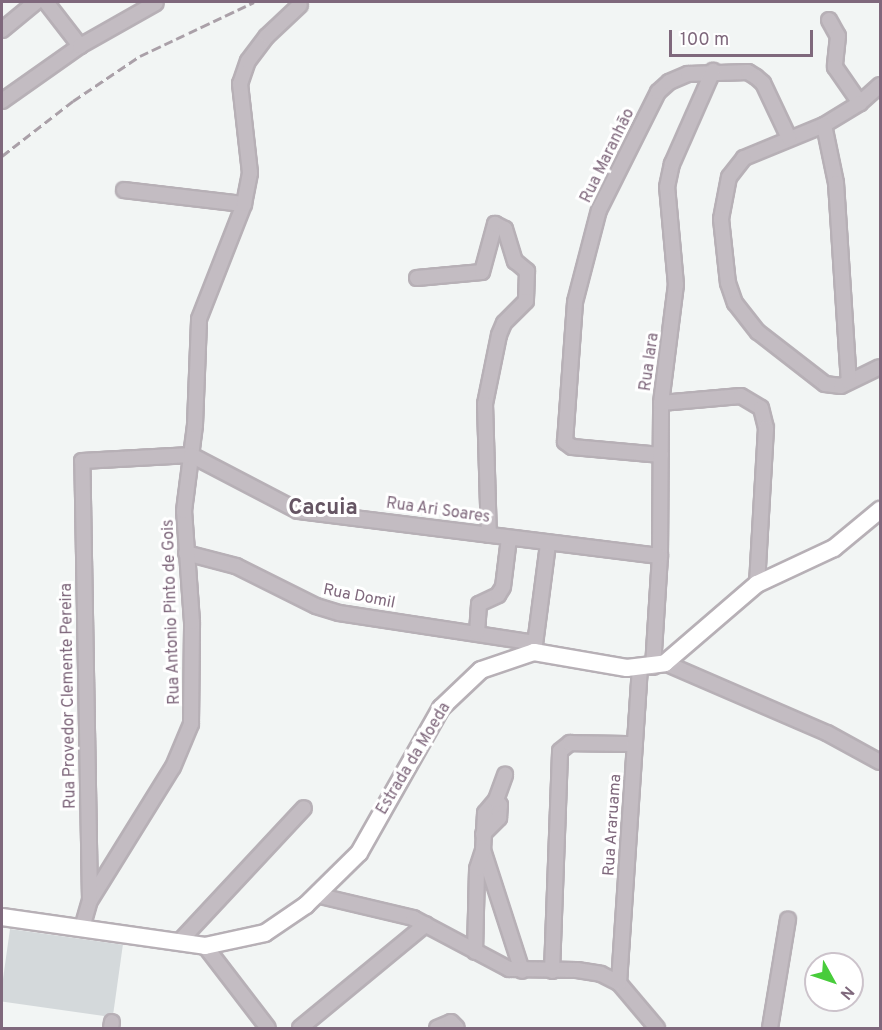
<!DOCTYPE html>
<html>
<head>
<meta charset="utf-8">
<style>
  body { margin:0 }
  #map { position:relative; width:882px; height:1030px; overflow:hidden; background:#f2f5f4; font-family:Overpass,sans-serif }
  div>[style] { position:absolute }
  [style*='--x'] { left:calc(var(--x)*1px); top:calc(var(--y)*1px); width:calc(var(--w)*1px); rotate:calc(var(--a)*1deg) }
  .green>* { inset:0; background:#d4d9db; transform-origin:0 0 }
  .roads { filter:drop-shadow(2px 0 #b7b0b6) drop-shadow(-2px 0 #b7b0b6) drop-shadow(0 2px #b7b0b6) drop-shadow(0 -2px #b7b0b6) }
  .minor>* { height:14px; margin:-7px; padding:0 7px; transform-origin:7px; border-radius:7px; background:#c3bcc2 }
  .major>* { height:16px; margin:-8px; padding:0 8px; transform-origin:8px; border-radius:8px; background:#fff }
  .rail>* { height:3px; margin-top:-1.5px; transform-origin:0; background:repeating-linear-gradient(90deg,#aaa0a8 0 9px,transparent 0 13.5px) }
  span { translate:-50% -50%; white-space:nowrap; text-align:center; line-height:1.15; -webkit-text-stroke:6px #fff; paint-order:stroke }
  .street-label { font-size:16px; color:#7f687c }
  .district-label { font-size:22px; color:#655563; font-weight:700 }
  .frame { position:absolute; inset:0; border:3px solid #7f687c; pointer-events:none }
  .north { position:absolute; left:804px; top:952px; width:60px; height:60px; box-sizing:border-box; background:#fff; border:2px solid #ccc3cb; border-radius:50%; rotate:130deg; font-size:16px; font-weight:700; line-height:24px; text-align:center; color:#7f687c }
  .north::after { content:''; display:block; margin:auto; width:21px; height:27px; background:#48cc3b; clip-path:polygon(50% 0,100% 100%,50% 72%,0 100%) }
  .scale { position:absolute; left:669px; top:30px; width:144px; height:27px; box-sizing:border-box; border:3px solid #7f687c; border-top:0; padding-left:8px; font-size:18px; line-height:21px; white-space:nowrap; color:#7f687c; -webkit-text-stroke:4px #fff; paint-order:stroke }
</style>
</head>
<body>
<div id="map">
  <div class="green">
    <div style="left:10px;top:929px;width:114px;height:73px;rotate:8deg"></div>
  </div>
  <div class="roads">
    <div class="minor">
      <div style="--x:46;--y:2;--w:56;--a:52.3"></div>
      <div style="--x:829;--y:20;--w:18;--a:61"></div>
      <div style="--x:838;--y:36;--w:31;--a:96"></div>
      <div style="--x:835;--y:67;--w:44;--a:55.2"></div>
      <div style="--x:2;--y:30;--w:44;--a:-39.5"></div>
      <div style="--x:880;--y:85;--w:27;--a:138"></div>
      <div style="--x:860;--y:103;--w:42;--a:148.6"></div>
      <div style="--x:824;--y:125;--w:87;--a:157.6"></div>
      <div style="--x:744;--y:158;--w:24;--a:128"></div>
      <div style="--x:729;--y:177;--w:43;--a:100.8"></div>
      <div style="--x:721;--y:219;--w:64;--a:83.8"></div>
      <div style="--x:728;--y:283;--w:21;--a:71"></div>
      <div style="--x:735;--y:303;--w:37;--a:52"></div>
      <div style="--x:758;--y:332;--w:85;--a:37.8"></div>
      <div style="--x:825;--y:384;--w:16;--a:7"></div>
      <div style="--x:841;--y:386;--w:43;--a:-26"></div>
      <div style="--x:2;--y:101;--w:95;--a:-35.2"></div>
      <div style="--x:80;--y:46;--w:87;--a:-29.5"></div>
      <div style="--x:824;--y:125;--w:59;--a:78.3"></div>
      <div style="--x:836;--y:183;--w:199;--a:86.3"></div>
      <div style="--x:124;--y:190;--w:121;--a:6.7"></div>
      <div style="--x:417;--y:278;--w:65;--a:-5.3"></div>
      <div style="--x:482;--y:272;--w:50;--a:-74.8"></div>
      <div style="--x:495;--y:224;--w:11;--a:27"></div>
      <div style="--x:505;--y:229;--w:34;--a:73"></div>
      <div style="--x:515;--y:261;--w:16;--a:40"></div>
      <div style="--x:527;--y:271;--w:30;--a:92"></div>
      <div style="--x:526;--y:301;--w:31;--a:135"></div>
      <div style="--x:504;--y:323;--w:13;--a:113"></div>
      <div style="--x:499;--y:335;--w:70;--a:101.5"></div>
      <div style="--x:485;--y:404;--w:131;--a:88.3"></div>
      <div style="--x:661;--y:403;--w:80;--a:-5"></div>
      <div style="--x:741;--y:396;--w:23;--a:31"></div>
      <div style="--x:761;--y:408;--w:21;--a:76"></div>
      <div style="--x:766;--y:428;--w:156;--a:93.3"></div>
      <div style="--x:661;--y:455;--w:89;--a:-174.9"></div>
      <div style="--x:572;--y:447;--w:9;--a:-144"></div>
      <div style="--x:565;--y:442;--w:140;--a:-85.9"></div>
      <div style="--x:575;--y:302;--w:95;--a:-75.4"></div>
      <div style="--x:599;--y:210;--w:132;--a:-63.4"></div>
      <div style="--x:658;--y:92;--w:15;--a:-42"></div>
      <div style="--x:669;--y:82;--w:21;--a:-23"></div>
      <div style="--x:688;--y:74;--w:60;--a:-1.9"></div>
      <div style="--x:748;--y:72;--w:9;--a:32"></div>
      <div style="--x:756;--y:77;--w:9;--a:41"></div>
      <div style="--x:763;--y:83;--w:61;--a:64.7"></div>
      <div style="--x:186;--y:553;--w:52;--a:14.6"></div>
      <div style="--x:236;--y:566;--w:89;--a:26.6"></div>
      <div style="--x:316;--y:606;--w:24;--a:17"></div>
      <div style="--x:339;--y:613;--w:198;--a:8.7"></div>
      <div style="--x:477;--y:633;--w:29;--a:-86"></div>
      <div style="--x:479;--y:604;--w:21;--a:-25"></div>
      <div style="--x:498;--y:595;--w:9;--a:-58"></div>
      <div style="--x:503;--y:587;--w:49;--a:-83"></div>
      <div style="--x:534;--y:652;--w:109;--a:-82.6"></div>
      <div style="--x:665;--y:663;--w:176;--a:23.4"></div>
      <div style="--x:827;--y:733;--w:60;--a:28.7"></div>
      <div style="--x:653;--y:667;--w:111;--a:-86.4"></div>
      <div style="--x:660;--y:556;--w:153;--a:-89.6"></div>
      <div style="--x:661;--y:403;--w:119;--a:-82.8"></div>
      <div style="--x:676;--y:285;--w:98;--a:-95.2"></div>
      <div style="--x:667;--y:187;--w:24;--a:-78"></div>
      <div style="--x:672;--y:164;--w:102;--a:-66.2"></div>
      <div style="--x:496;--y:800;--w:17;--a:130"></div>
      <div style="--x:485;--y:813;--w:37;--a:93"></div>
      <div style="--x:483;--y:850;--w:127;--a:72.1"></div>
      <div style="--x:483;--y:834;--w:23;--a:-45"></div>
      <div style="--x:499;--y:818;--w:13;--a:-86"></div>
      <div style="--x:500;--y:805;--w:6;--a:-129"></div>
      <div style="--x:496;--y:800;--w:27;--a:-70"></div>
      <div style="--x:316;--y:895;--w:100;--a:13.3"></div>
      <div style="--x:413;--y:918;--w:109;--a:28"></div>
      <div style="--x:509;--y:969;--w:68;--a:0.8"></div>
      <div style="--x:577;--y:970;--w:24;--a:9"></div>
      <div style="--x:601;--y:974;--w:20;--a:27"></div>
      <div style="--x:619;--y:983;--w:59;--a:49.8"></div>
      <div style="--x:91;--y:899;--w:155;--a:-58.2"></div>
      <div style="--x:173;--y:767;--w:47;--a:-67.3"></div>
      <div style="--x:191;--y:724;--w:102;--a:-89.4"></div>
      <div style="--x:192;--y:622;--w:111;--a:-94.1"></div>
      <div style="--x:184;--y:511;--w:87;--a:-82.7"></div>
      <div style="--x:195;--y:425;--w:106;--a:-87.8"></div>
      <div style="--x:199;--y:319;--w:123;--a:-68.6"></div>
      <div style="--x:244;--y:204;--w:32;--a:-79"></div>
      <div style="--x:250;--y:173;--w:90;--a:-96.4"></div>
      <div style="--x:240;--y:84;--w:24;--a:-71"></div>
      <div style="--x:248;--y:61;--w:31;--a:-53"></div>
      <div style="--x:267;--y:36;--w:45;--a:-43.2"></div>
      <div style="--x:82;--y:928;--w:29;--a:-74"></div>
      <div style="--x:90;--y:900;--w:439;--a:-91"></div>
      <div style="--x:82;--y:461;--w:109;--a:-3.2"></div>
      <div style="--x:191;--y:455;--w:121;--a:27.6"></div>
      <div style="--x:298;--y:511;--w:365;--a:7.1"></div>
      <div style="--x:179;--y:942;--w:183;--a:-47"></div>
      <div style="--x:205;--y:946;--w:103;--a:52.5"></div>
      <div style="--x:475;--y:952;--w:83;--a:-88.6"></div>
      <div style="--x:477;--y:869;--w:20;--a:-72"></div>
      <div style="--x:552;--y:971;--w:220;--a:-87.9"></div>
      <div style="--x:560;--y:751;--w:13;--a:-39"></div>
      <div style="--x:570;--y:743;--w:65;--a:0.9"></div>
      <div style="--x:619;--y:983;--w:316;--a:-86.2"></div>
      <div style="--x:111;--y:1028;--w:6;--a:-81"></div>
      <div style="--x:300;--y:1028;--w:163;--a:-39.5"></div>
      <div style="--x:437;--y:1028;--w:15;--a:-23"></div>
      <div style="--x:451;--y:1022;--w:8;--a:45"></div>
      <div style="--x:770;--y:1028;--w:110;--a:-80.6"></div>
    </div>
    <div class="major">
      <div style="--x:2;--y:917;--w:205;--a:8.1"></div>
      <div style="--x:205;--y:946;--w:61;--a:-12.2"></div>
      <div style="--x:265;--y:933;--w:50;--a:-34.3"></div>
      <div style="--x:306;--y:905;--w:74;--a:-44.5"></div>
      <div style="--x:359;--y:853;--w:167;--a:-60.5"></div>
      <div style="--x:441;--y:708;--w:55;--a:-43.5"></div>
      <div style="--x:481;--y:670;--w:56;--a:-18.8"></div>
      <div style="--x:534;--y:652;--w:94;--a:9.8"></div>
      <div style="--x:627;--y:668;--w:38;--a:-7"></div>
      <div style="--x:665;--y:663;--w:121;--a:-40.7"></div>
      <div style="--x:757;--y:584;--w:85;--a:-25.1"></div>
      <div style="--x:834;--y:548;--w:60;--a:-39.6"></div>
    </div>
  </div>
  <div class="rail">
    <div style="--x:2;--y:156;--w:90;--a:-37.8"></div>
    <div style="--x:73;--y:101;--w:81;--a:-33.9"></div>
    <div style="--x:140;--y:56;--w:126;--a:-25.3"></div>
  </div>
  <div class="street-label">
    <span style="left:608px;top:156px;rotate:-64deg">Rua Maranhão</span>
    <span style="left:650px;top:362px;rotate:-82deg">Rua Iara</span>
    <span style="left:438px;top:511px;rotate:8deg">Rua Ari Soares</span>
    <span style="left:359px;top:597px;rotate:11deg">Rua Domil</span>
    <span style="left:172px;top:612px;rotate:-92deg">Rua Antonio Pinto de Gois</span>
    <span style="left:69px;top:696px;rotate:-91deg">Rua Provedor Clemente Pereira</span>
    <span style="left:414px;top:759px;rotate:-59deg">Estrada da Moeda</span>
    <span style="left:613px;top:825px;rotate:-86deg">Rua Araruama</span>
  </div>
  <div class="district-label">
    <span style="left:323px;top:509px">Cacuia</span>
  </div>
  <div class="frame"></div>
  <div class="north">N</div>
  <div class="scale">100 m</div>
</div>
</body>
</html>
